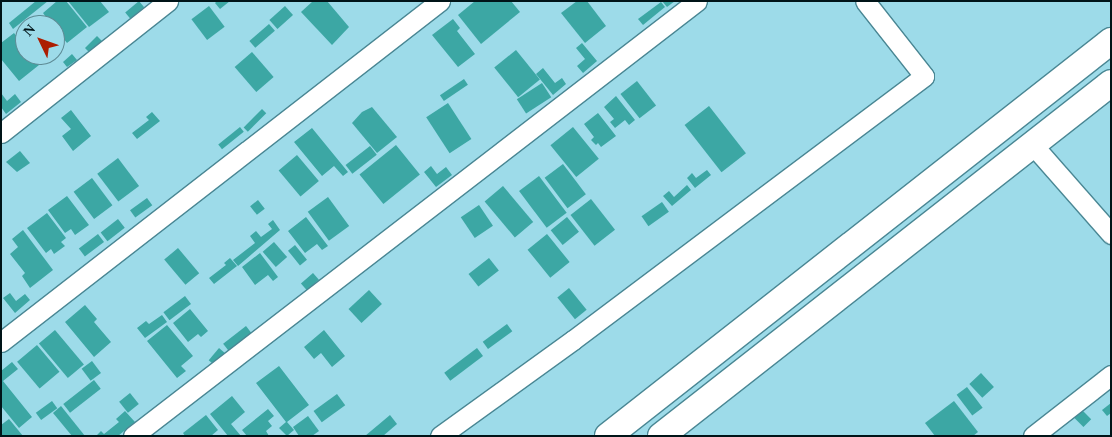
<!DOCTYPE html>
<html>
<head>
<meta charset="utf-8">
<style>
  body { margin:0 }
  #map { position:relative; width:1112px; height:437px; overflow:hidden; background:#9ddbe9; font-family:"Times New Roman",serif }
  div>[style] { position:absolute }
  [style*='--x'] { left:calc(var(--x)*1px); top:calc(var(--y)*1px); width:calc(var(--w)*1px); rotate:calc(var(--a)*1deg) }
  .building>* { inset:0; background:#3ca7a4; transform-origin:0 0 }
  .roads { filter:drop-shadow(1px 0 #4a8794) drop-shadow(-1px 0 #4a8794) drop-shadow(0 1px #4a8794) drop-shadow(0 -1px #4a8794) }
  .minor>* { height:19px; margin:-9.5px; padding:0 9.5px; transform-origin:9.5px; border-radius:9.5px; background:#fff }
  .secondary>* { height:26px; margin:-13px; padding:0 13px; transform-origin:13px; border-radius:13px; background:#fff }
  span { translate:-50% -50%; white-space:nowrap; text-align:center; line-height:1.15; -webkit-text-stroke:5px #9ddbe9; paint-order:stroke }
  .frame { position:absolute; inset:0; border:2px solid #001418; pointer-events:none }
  .north { position:absolute; left:15px; top:15px; width:50px; height:50px; box-sizing:border-box; background:#9ddbe9; border:1px solid #5e8b95; border-radius:50%; rotate:312deg; font-size:14px; font-weight:700; line-height:20px; text-align:center; color:#001418 }
  .north::after { content:''; display:block; margin:auto; width:18px; height:22px; background:#ac1d01; clip-path:polygon(50% 0,100% 100%,50% 72%,0 100%) }
</style>
</head>
<body>
<div id="map">
  <div class="building">
    <div style="clip-path:polygon(36px 1px,48px 1px,13px 29px,9px 23px)"></div>
    <div style="clip-path:polygon(57px 1px,66px 1px,87px 27px,67px 43px,55px 28px,55px 25px,52px 25px,43px 13px)"></div>
    <div style="clip-path:polygon(68px 1px,100px 1px,109px 12px,89px 27px)"></div>
    <div style="left:139px;top:1px;width:8px;height:18px;rotate:50deg"></div>
    <div style="clip-path:polygon(217px 1px,230px 1px,220px 9px,215px 3px)"></div>
    <div style="clip-path:polygon(313px 1px,327px 1px,349px 27px,332px 45px,301px 12px)"></div>
    <div style="clip-path:polygon(475px 1px,511px 1px,520px 12px,481px 44px,458px 15px)"></div>
    <div style="clip-path:polygon(577px 1px,587px 1px,606px 26px,585px 43px,561px 13px)"></div>
    <div style="clip-path:polygon(662px 1px,675px 1px,667px 7px)"></div>
    <div style="clip-path:polygon(661px 2px,665px 7px,643px 25px,638px 19px)"></div>
    <div style="left:209px;top:6px;width:26px;height:22px;rotate:53deg"></div>
    <div style="left:285px;top:6px;width:12px;height:21px;rotate:48deg"></div>
    <div style="clip-path:polygon(36px 16px,43px 25px,25px 25px,25px 41px,17px 31px)"></div>
    <div style="clip-path:polygon(453px 19px,460px 28px,457px 31px,475px 54px,458px 67px,432px 35px)"></div>
    <div style="left:269px;top:24px;width:9px;height:26px;rotate:49deg"></div>
    <div style="clip-path:polygon(14px 33px,25px 47px,25px 55px,31px 55px,39px 65px,19px 81px,1px 59px,1px 43px)"></div>
    <div style="left:97px;top:36px;width:7px;height:17px;rotate:45deg"></div>
    <div style="clip-path:polygon(55px 41px,61px 48px,55px 53px)"></div>
    <div style="clip-path:polygon(582px 43px,597px 61px,583px 73px,577px 66px,585px 59px,576px 48px)"></div>
    <div style="left:516px;top:50px;width:38px;height:28px;rotate:51deg"></div>
    <div style="left:252px;top:52px;width:33px;height:23px;rotate:49deg"></div>
    <div style="clip-path:polygon(72px 54px,77px 60px,67px 67px,63px 62px)"></div>
    <div style="clip-path:polygon(36px 55px,53px 55px,42px 63px)"></div>
    <div style="clip-path:polygon(543px 68px,555px 83px,562px 78px,566px 84px,553px 95px,536px 74px)"></div>
    <div style="left:464px;top:79px;width:7px;height:29px;rotate:56deg"></div>
    <div style="left:637px;top:81px;width:31px;height:21px;rotate:52deg"></div>
    <div style="left:542px;top:83px;width:17px;height:30px;rotate:57deg"></div>
    <div style="clip-path:polygon(1px 93px,7px 101px,15px 94px,21px 102px,6px 114px,1px 107px)"></div>
    <div style="clip-path:polygon(616px 96px,635px 120px,629px 125px,625px 120px,615px 128px,610px 122px,614px 119px,604px 107px)"></div>
    <div style="left:448px;top:103px;width:43px;height:26px;rotate:57deg"></div>
    <div style="left:709px;top:106px;width:60px;height:31px;rotate:52deg"></div>
    <div style="clip-path:polygon(372px 107px,397px 137px,377px 153px,352px 123px,362px 112px)"></div>
    <div style="left:262px;top:109px;width:6px;height:26px;rotate:45deg"></div>
    <div style="clip-path:polygon(71px 110px,91px 136px,73px 151px,62px 136px,71px 129px,61px 118px)"></div>
    <div style="clip-path:polygon(152px 112px,160px 121px,137px 139px,132px 133px,149px 120px,146px 117px)"></div>
    <div style="clip-path:polygon(598px 113px,616px 136px,601px 147px,598px 143px,596px 145px,591px 140px,594px 137px,584px 124px)"></div>
    <div style="left:240px;top:127px;width:6px;height:28px;rotate:51deg"></div>
    <div style="left:573px;top:127px;width:41px;height:29px;rotate:51deg"></div>
    <div style="clip-path:polygon(312px 128px,348px 172px,343px 176px,334px 166px,322px 176px,294px 142px)"></div>
    <div style="left:396px;top:145px;width:38px;height:47px;rotate:51deg"></div>
    <div style="left:370px;top:146px;width:11px;height:31px;rotate:52deg"></div>
    <div style="clip-path:polygon(20px 151px,30px 163px,17px 172px,6px 162px)"></div>
    <div style="left:297px;top:155px;width:34px;height:24px;rotate:50deg"></div>
    <div style="left:118px;top:158px;width:35px;height:26px;rotate:53deg"></div>
    <div style="left:563px;top:164px;width:38px;height:23px;rotate:53deg"></div>
    <div style="clip-path:polygon(431px 166px,437px 174px,446px 167px,452px 175px,436px 187px,424px 172px)"></div>
    <div style="clip-path:polygon(707px 170px,711px 175px,695px 188px,687px 178px,692px 173px,696px 178px)"></div>
    <div style="left:539px;top:176px;width:46px;height:25px;rotate:53deg"></div>
    <div style="left:92px;top:178px;width:34px;height:23px;rotate:53deg"></div>
    <div style="clip-path:polygon(687px 185px,691px 190px,672px 206px,663px 196px,669px 191px,674px 197px)"></div>
    <div style="left:503px;top:186px;width:47px;height:24px;rotate:50deg"></div>
    <div style="clip-path:polygon(67px 196px,89px 225px,75px 235px,71px 229px,65px 233px,48px 210px)"></div>
    <div style="left:328px;top:197px;width:36px;height:25px;rotate:54deg"></div>
    <div style="left:147px;top:198px;width:9px;height:21px;rotate:54deg"></div>
    <div style="left:591px;top:199px;width:39px;height:26px;rotate:52deg"></div>
    <div style="left:258px;top:200px;width:11px;height:10px;rotate:52deg"></div>
    <div style="left:662px;top:202px;width:12px;height:25px;rotate:55deg"></div>
    <div style="left:479px;top:205px;width:25px;height:22px;rotate:56deg"></div>
    <div style="clip-path:polygon(47px 213px,66px 238px,61px 242px,65px 246px,54px 254px,51px 249px,46px 253px,27px 228px)"></div>
    <div style="clip-path:polygon(306px 217px,328px 246px,322px 250px,317px 244px,305px 253px,288px 231px)"></div>
    <div style="left:567px;top:217px;width:19px;height:21px;rotate:51deg"></div>
    <div style="left:118px;top:219px;width:11px;height:22px;rotate:52deg"></div>
    <div style="clip-path:polygon(273px 220px,280px 230px,238px 266px,233px 260px,255px 243px,250px 236px,256px 231px,261px 237px,272px 229px,268px 224px)"></div>
    <div style="clip-path:polygon(23px 230px,53px 270px,30px 288px,22px 276px,25px 273px,10px 254px,18px 247px,12px 239px)"></div>
    <div style="left:98px;top:234px;width:10px;height:24px;rotate:53deg"></div>
    <div style="left:547px;top:234px;width:36px;height:25px;rotate:51deg"></div>
    <div style="left:274px;top:242px;width:20px;height:15px;rotate:49deg"></div>
    <div style="left:295px;top:245px;width:19px;height:9px;rotate:51deg"></div>
    <div style="left:178px;top:248px;width:33px;height:18px;rotate:50deg"></div>
    <div style="clip-path:polygon(260px 253px,278px 277px,273px 281px,268px 275px,255px 285px,242px 267px)"></div>
    <div style="clip-path:polygon(230px 258px,237px 266px,214px 284px,209px 278px,226px 265px,224px 263px)"></div>
    <div style="left:489px;top:258px;width:16px;height:26px;rotate:52deg"></div>
    <div style="left:313px;top:273px;width:9px;height:16px;rotate:49deg"></div>
    <div style="left:569px;top:288px;width:28px;height:15px;rotate:51deg"></div>
    <div style="left:369px;top:290px;width:19px;height:28px;rotate:47deg"></div>
    <div style="clip-path:polygon(10px 293px,16px 301px,25px 294px,30px 300px,15px 313px,3px 298px)"></div>
    <div style="left:185px;top:296px;width:10px;height:27px;rotate:53deg"></div>
    <div style="clip-path:polygon(85px 305px,97px 319px,94px 322px,111px 342px,94px 357px,65px 322px)"></div>
    <div style="clip-path:polygon(190px 309px,208px 331px,201px 337px,198px 334px,188px 342px,173px 323px)"></div>
    <div style="clip-path:polygon(162px 315px,167px 322px,145px 338px,137px 328px,146px 321px,149px 324px)"></div>
    <div style="left:507px;top:324px;width:9px;height:30px;rotate:54deg"></div>
    <div style="clip-path:polygon(167px 325px,193px 356px,181px 366px,186px 371px,177px 378px,147px 341px)"></div>
    <div style="left:246px;top:326px;width:11px;height:29px;rotate:52deg"></div>
    <div style="left:55px;top:330px;width:45px;height:21px;rotate:50deg"></div>
    <div style="clip-path:polygon(324px 330px,345px 356px,332px 367px,321px 353px,314px 359px,304px 347px)"></div>
    <div style="left:37px;top:345px;width:35px;height:26px;rotate:50deg"></div>
    <div style="left:219px;top:348px;width:8px;height:16px;rotate:40deg"></div>
    <div style="left:477px;top:348px;width:10px;height:41px;rotate:53deg"></div>
    <div style="left:92px;top:361px;width:15px;height:13px;rotate:53deg"></div>
    <div style="clip-path:polygon(12px 362px,18px 369px,3px 381px,32px 417px,19px 428px,1px 406px,1px 371px)"></div>
    <div style="clip-path:polygon(279px 366px,309px 405px,287px 422px,294px 430px,287px 436px,279px 428px,286px 422px,256px 383px)"></div>
    <div style="left:981px;top:373px;width:19px;height:16px;rotate:47deg"></div>
    <div style="left:94px;top:380px;width:11px;height:39px;rotate:52deg"></div>
    <div style="left:967px;top:387px;width:26px;height:13px;rotate:53deg"></div>
    <div style="left:130px;top:393px;width:14px;height:14px;rotate:51deg"></div>
    <div style="left:337px;top:394px;width:14px;height:29px;rotate:54deg"></div>
    <div style="clip-path:polygon(232px 396px,245px 412px,231px 424px,241px 436px,228px 436px,210px 414px)"></div>
    <div style="left:52px;top:401px;width:9px;height:20px;rotate:54deg"></div>
    <div style="clip-path:polygon(954px 401px,978px 432px,973px 436px,935px 436px,925px 423px)"></div>
    <div style="clip-path:polygon(1111px 403px,1111px 413px,1107px 416px,1102px 410px)"></div>
    <div style="clip-path:polygon(61px 406px,85px 436px,72px 436px,53px 413px)"></div>
    <div style="clip-path:polygon(268px 409px,274px 416px,268px 421px,272px 426px,266px 431px,269px 436px,247px 436px,242px 430px)"></div>
    <div style="left:1082px;top:410px;width:13px;height:11px;rotate:45deg"></div>
    <div style="clip-path:polygon(125px 411px,135px 422px,118px 436px,96px 436px,101px 431px,104px 434px,119px 422px,116px 419px)"></div>
    <div style="clip-path:polygon(206px 415px,218px 430px,211px 436px,185px 436px,183px 433px)"></div>
    <div style="clip-path:polygon(390px 415px,397px 424px,383px 436px,365px 436px)"></div>
    <div style="clip-path:polygon(308px 416px,319px 431px,312px 436px,299px 436px,293px 427px)"></div>
    <div style="clip-path:polygon(9px 419px,23px 436px,1px 436px,1px 425px)"></div>
  </div>
  <div class="roads">
    <div class="minor">
      <div style="--x:1;--y:133;--w:213;--a:-38.3"></div>
      <div style="--x:1032;--y:144;--w:120;--a:48.7"></div>
      <div style="--x:1;--y:342;--w:556;--a:-37.84"></div>
      <div style="--x:133;--y:436;--w:712;--a:-37.64"></div>
      <div style="--x:440;--y:436;--w:164;--a:-35.8"></div>
      <div style="--x:573;--y:340;--w:439;--a:-36.9"></div>
      <div style="--x:924;--y:76;--w:95;--a:-128.2"></div>
      <div style="--x:1033;--y:436;--w:99;--a:-38"></div>
    </div>
    <div class="secondary">
      <div style="--x:608;--y:436;--w:640;--a:-38.14"></div>
      <div style="--x:661;--y:436;--w:572;--a:-38.11"></div>
    </div>
  </div>
  <div class="frame"></div>
  <div class="north">N</div>
</div>
</body>
</html>
